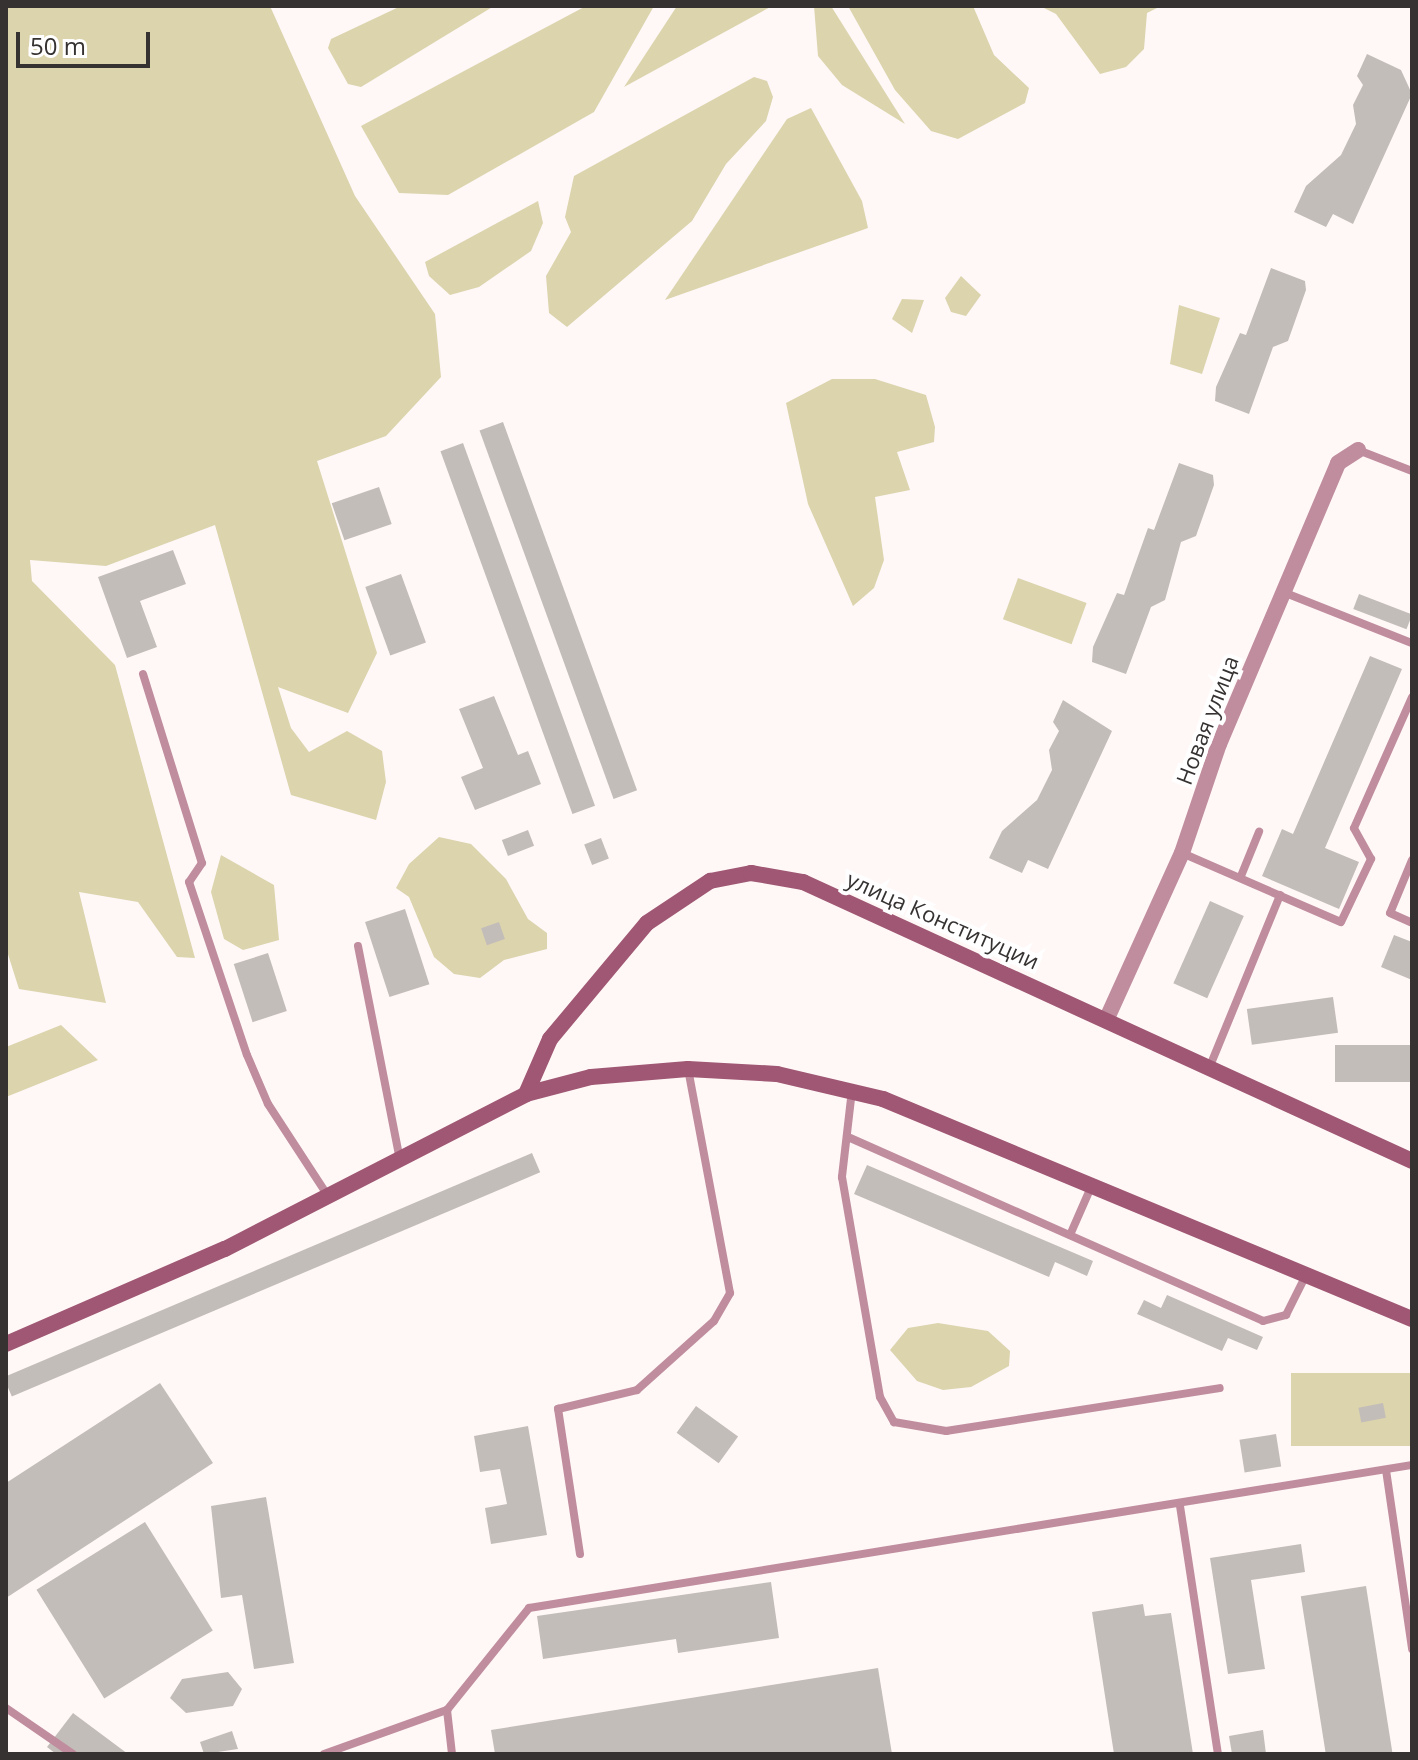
<!DOCTYPE html>
<html>
<head>
<meta charset="utf-8">
<style>
  body { margin:0 }
  #map { position:relative; width:1418px; height:1760px; overflow:hidden; background:#fff8f7; font-family:"Open Sans",sans-serif }
  div>[style] { position:absolute }
  [style*='--x'] { left:calc(var(--x)*1px); top:calc(var(--y)*1px); width:calc(var(--w)*1px); rotate:calc(var(--a)*1deg) }
  .green>* { inset:0; background:#dcd4ad; transform-origin:0 0 }
  .building>* { inset:0; background:#c3bdb9; transform-origin:0 0 }
  .lane>* { height:8px; margin:-4px; padding:0 4px; transform-origin:4px; border-radius:4px; background:#c08d9f }
  .street>* { height:16px; margin:-8px; padding:0 8px; transform-origin:8px; border-radius:8px; background:#c08d9f }
  .secondary>* { height:16px; margin:-8px; padding:0 8px; transform-origin:8px; border-radius:8px; background:#9f5773 }
  span { translate:-50% -50%; white-space:nowrap; text-align:center; line-height:1.15; -webkit-text-stroke:8px #fff; paint-order:stroke }
  .street-label { font-size:22px; color:#353231 }
  .frame { position:absolute; inset:0; border:8px solid #353231; pointer-events:none }
  .scale { position:absolute; left:16px; top:32px; width:134px; height:36px; box-sizing:border-box; border:4px solid #353231; border-top:0; padding-left:10px; font-size:24px; line-height:28px; white-space:nowrap; color:#353231; -webkit-text-stroke:6px #fff; paint-order:stroke }
</style>
</head>
<body>
<div id="map">
  <div class="green">
    <div style="clip-path:polygon(6px 6px,270px 6px,355px 196px,435px 314px,441px 377px,386px 436px,317px 461px,377px 653px,348px 713px,278px 687px,291px 728px,309px 752px,347px 731px,382px 751px,386px 782px,376px 820px,291px 795px,215px 525px,106px 566px,30px 560px,32px 581px,115px 665px,195px 958px,177px 957px,138px 902px,79px 892px,106px 1003px,19px 989px,6px 948px)"></div>
    <div style="clip-path:polygon(401px 6px,494px 6px,361px 87px,348px 84px,328px 48px,331px 39px)"></div>
    <div style="clip-path:polygon(586px 6px,654px 6px,594px 112px,448px 195px,399px 193px,361px 126px)"></div>
    <div style="clip-path:polygon(677px 6px,772px 6px,624px 87px)"></div>
    <div style="clip-path:polygon(814px 6px,831px 6px,905px 124px,842px 85px,818px 56px)"></div>
    <div style="clip-path:polygon(848px 6px,973px 6px,994px 55px,1029px 88px,1025px 103px,958px 139px,931px 131px,895px 90px)"></div>
    <div style="clip-path:polygon(1040px 6px,1161px 6px,1147px 13px,1144px 49px,1126px 67px,1100px 74px,1056px 14px)"></div>
    <div style="clip-path:polygon(754px 77px,767px 81px,773px 97px,766px 121px,726px 164px,692px 221px,567px 327px,549px 313px,546px 276px,571px 232px,565px 217px,574px 176px)"></div>
    <div style="clip-path:polygon(811px 108px,862px 201px,868px 228px,665px 300px,787px 119px)"></div>
    <div style="clip-path:polygon(538px 201px,543px 223px,531px 251px,479px 287px,450px 295px,429px 276px,425px 262px)"></div>
    <div style="clip-path:polygon(961px 276px,981px 295px,966px 316px,951px 312px,945px 298px)"></div>
    <div style="clip-path:polygon(902px 299px,924px 300px,912px 333px,892px 319px)"></div>
    <div style="clip-path:polygon(1179px 305px,1220px 318px,1202px 374px,1170px 364px)"></div>
    <div style="clip-path:polygon(832px 379px,875px 379px,926px 395px,935px 427px,934px 442px,897px 452px,910px 490px,875px 497px,884px 560px,874px 588px,853px 606px,808px 504px,786px 403px)"></div>
    <div style="left:1018px;top:578px;width:73px;height:44px;rotate:20deg"></div>
    <div style="clip-path:polygon(439px 837px,471px 844px,506px 879px,528px 919px,547px 933px,547px 949px,504px 960px,480px 978px,454px 974px,434px 957px,409px 897px,396px 888px,409px 864px)"></div>
    <div style="clip-path:polygon(221px 855px,274px 885px,279px 940px,243px 950px,224px 939px,211px 892px)"></div>
    <div style="clip-path:polygon(61px 1025px,98px 1060px,6px 1097px,6px 1047px)"></div>
    <div style="clip-path:polygon(938px 1323px,988px 1331px,1010px 1351px,1009px 1366px,971px 1387px,943px 1390px,917px 1381px,890px 1350px,908px 1328px)"></div>
    <div style="left:1412px;top:1373px;width:73px;height:121px;rotate:90deg"></div>
  </div>
  <div class="building">
    <div style="clip-path:polygon(1367px 54px,1401px 70px,1412px 94px,1353px 224px,1333px 214px,1326px 227px,1294px 212px,1306px 186px,1341px 155px,1356px 124px,1353px 105px,1363px 85px,1357px 76px)"></div>
    <div style="clip-path:polygon(1271px 268px,1305px 281px,1306px 290px,1288px 341px,1273px 347px,1249px 414px,1215px 401px,1216px 387px,1240px 333px,1246px 335px)"></div>
    <div style="left:503px;top:422px;width:392px;height:25px;rotate:70deg"></div>
    <div style="left:463px;top:443px;width:386px;height:24px;rotate:70deg"></div>
    <div style="clip-path:polygon(1179px 463px,1213px 475px,1214px 485px,1196px 536px,1181px 542px,1165px 600px,1151px 607px,1126px 674px,1092px 662px,1093px 647px,1117px 593px,1124px 595px,1148px 528px,1154px 530px)"></div>
    <div style="left:379px;top:487px;width:39px;height:50px;rotate:71deg"></div>
    <div style="clip-path:polygon(173px 550px,186px 584px,140px 601px,157px 647px,127px 658px,98px 577px)"></div>
    <div style="left:401px;top:574px;width:73px;height:38px;rotate:70deg"></div>
    <div style="left:1359px;top:594px;width:57px;height:16px;rotate:21deg"></div>
    <div style="clip-path:polygon(1370px 656px,1402px 669px,1325px 848px,1359px 862px,1339px 909px,1262px 876px,1282px 829px,1293px 834px)"></div>
    <div style="clip-path:polygon(494px 696px,518px 755px,528px 751px,541px 784px,475px 810px,461px 777px,483px 768px,459px 709px)"></div>
    <div style="clip-path:polygon(1063px 700px,1112px 731px,1048px 869px,1028px 860px,1022px 873px,989px 858px,1002px 831px,1037px 800px,1052px 770px,1049px 750px,1059px 731px,1053px 722px)"></div>
    <div style="left:528px;top:830px;width:17px;height:28px;rotate:69deg"></div>
    <div style="left:601px;top:838px;width:22px;height:18px;rotate:69deg"></div>
    <div style="left:1210px;top:901px;width:37px;height:90px;rotate:24deg"></div>
    <div style="left:405px;top:909px;width:79px;height:42px;rotate:72deg"></div>
    <div style="left:499px;top:922px;width:18px;height:19px;rotate:71deg"></div>
    <div style="clip-path:polygon(1394px 935px,1412px 942px,1412px 980px,1381px 967px)"></div>
    <div style="left:268px;top:953px;width:61px;height:36px;rotate:72deg"></div>
    <div style="left:1333px;top:997px;width:36px;height:87px;rotate:82deg"></div>
    <div style="left:1412px;top:1045px;width:37px;height:77px;rotate:90deg"></div>
    <div style="left:532px;top:1153px;width:21px;height:574px;rotate:67deg"></div>
    <div style="clip-path:polygon(867px 1165px,1093px 1261px,1087px 1276px,1055px 1262px,1049px 1277px,854px 1194px)"></div>
    <div style="clip-path:polygon(1167px 1295px,1263px 1337px,1257px 1350px,1228px 1338px,1222px 1351px,1137px 1314px,1144px 1300px,1161px 1308px)"></div>
    <div style="clip-path:polygon(160px 1383px,213px 1463px,6px 1598px,6px 1483px)"></div>
    <div style="left:1383px;top:1403px;width:15px;height:25px;rotate:79deg"></div>
    <div style="left:696px;top:1406px;width:52px;height:33px;rotate:36deg"></div>
    <div style="clip-path:polygon(528px 1426px,547px 1535px,491px 1544px,485px 1508px,507px 1504px,500px 1469px,480px 1472px,474px 1436px)"></div>
    <div style="left:1276px;top:1434px;width:33px;height:37px;rotate:81deg"></div>
    <div style="clip-path:polygon(266px 1497px,294px 1663px,254px 1669px,242px 1595px,221px 1598px,211px 1506px)"></div>
    <div style="left:145px;top:1522px;width:128px;height:128px;rotate:58deg"></div>
    <div style="clip-path:polygon(1301px 1544px,1305px 1572px,1251px 1580px,1265px 1669px,1228px 1674px,1210px 1558px)"></div>
    <div style="clip-path:polygon(771px 1582px,779px 1638px,678px 1653px,676px 1639px,543px 1659px,537px 1616px)"></div>
    <div style="left:1366px;top:1586px;width:170px;height:66px;rotate:81deg"></div>
    <div style="clip-path:polygon(1143px 1604px,1145px 1616px,1171px 1613px,1193px 1754px,1114px 1754px,1092px 1612px)"></div>
    <div style="clip-path:polygon(878px 1668px,892px 1754px,495px 1754px,491px 1730px)"></div>
    <div style="clip-path:polygon(228px 1672px,242px 1689px,233px 1706px,186px 1713px,170px 1698px,182px 1679px)"></div>
    <div style="clip-path:polygon(73px 1713px,128px 1754px,56px 1754px,47px 1747px)"></div>
    <div style="clip-path:polygon(1263px 1730px,1266px 1754px,1232px 1754px,1229px 1736px)"></div>
    <div style="clip-path:polygon(232px 1731px,238px 1749px,204px 1754px,200px 1742px)"></div>
  </div>
  <div class="lane">
    <div style="--x:1358;--y:450;--w:58;--a:21.3"></div>
    <div style="--x:1283;--y:592;--w:139;--a:21.6"></div>
    <div style="--x:143;--y:674;--w:198;--a:72.7"></div>
    <div style="--x:202;--y:863;--w:23;--a:124"></div>
    <div style="--x:189;--y:882;--w:182;--a:71.5"></div>
    <div style="--x:247;--y:1055;--w:53;--a:66.8"></div>
    <div style="--x:268;--y:1104;--w:110;--a:56.9"></div>
    <div style="--x:1182;--y:853;--w:173;--a:23.5"></div>
    <div style="--x:1341;--y:922;--w:70;--a:-64.5"></div>
    <div style="--x:1371;--y:859;--w:35;--a:-119"></div>
    <div style="--x:1354;--y:828;--w:143;--a:-66.1"></div>
    <div style="--x:1412;--y:860;--w:57;--a:112.5"></div>
    <div style="--x:1390;--y:913;--w:24;--a:24"></div>
    <div style="--x:1241;--y:876;--w:48;--a:-67.8"></div>
    <div style="--x:358;--y:946;--w:218;--a:78.9"></div>
    <div style="--x:1210;--y:1066;--w:185;--a:-67.7"></div>
    <div style="--x:852;--y:1090;--w:88;--a:96.6"></div>
    <div style="--x:842;--y:1177;--w:223;--a:80.2"></div>
    <div style="--x:880;--y:1397;--w:29;--a:61"></div>
    <div style="--x:894;--y:1422;--w:53;--a:9.8"></div>
    <div style="--x:946;--y:1431;--w:277;--a:-8.9"></div>
    <div style="--x:848;--y:1137;--w:454;--a:23.9"></div>
    <div style="--x:1263;--y:1321;--w:24;--a:-15"></div>
    <div style="--x:1286;--y:1315;--w:45;--a:-63.4"></div>
    <div style="--x:1070;--y:1235;--w:55;--a:-66.3"></div>
    <div style="--x:1386;--y:1470;--w:181;--a:81.7"></div>
    <div style="--x:1180;--y:1506;--w:251;--a:81.3"></div>
    <div style="--x:580;--y:1554;--w:147;--a:-98.6"></div>
    <div style="--x:558;--y:1409;--w:81;--a:-13.5"></div>
    <div style="--x:637;--y:1390;--w:103;--a:-41.9"></div>
    <div style="--x:714;--y:1321;--w:32;--a:-60"></div>
    <div style="--x:730;--y:1293;--w:228;--a:-100.6"></div>
    <div style="--x:6;--y:1708;--w:81;--a:34.5"></div>
    <div style="--x:447;--y:1710;--w:44;--a:83.5"></div>
    <div style="--x:324;--y:1754;--w:131;--a:-19.7"></div>
    <div style="--x:447;--y:1710;--w:131;--a:-51.2"></div>
    <div style="--x:529;--y:1608;--w:895;--a:-9.2"></div>
  </div>
  <div class="street">
    <div style="--x:1108;--y:1016;--w:179;--a:-65.6"></div>
    <div style="--x:1182;--y:853;--w:115;--a:-71.3"></div>
    <div style="--x:1219;--y:744;--w:305;--a:-67"></div>
    <div style="--x:1338;--y:463;--w:24;--a:-33"></div>
  </div>
  <div class="secondary">
    <div style="--x:526;--y:1094;--w:60;--a:-66.4"></div>
    <div style="--x:550;--y:1039;--w:151;--a:-50.1"></div>
    <div style="--x:647;--y:923;--w:76;--a:-33.7"></div>
    <div style="--x:710;--y:881;--w:42;--a:-11"></div>
    <div style="--x:751;--y:873;--w:53;--a:9.8"></div>
    <div style="--x:803;--y:882;--w:670;--a:24.61"></div>
    <div style="--x:6;--y:1344;--w:239;--a:-23.5"></div>
    <div style="--x:225;--y:1249;--w:339;--a:-27.2"></div>
    <div style="--x:526;--y:1094;--w:67;--a:-14.7"></div>
    <div style="--x:591;--y:1077;--w:97;--a:-4.7"></div>
    <div style="--x:688;--y:1069;--w:89;--a:3.2"></div>
    <div style="--x:777;--y:1074;--w:109;--a:13.3"></div>
    <div style="--x:883;--y:1099;--w:573;--a:22.58"></div>
  </div>
  <div class="street-label">
    <span style="left:1207px;top:720px;rotate:-69deg">Новая улица</span>
    <span style="left:943px;top:920px;rotate:24deg">улица Конституции</span>
  </div>
  <div class="frame"></div>
  <div class="scale">50 m</div>
</div>
</body>
</html>
